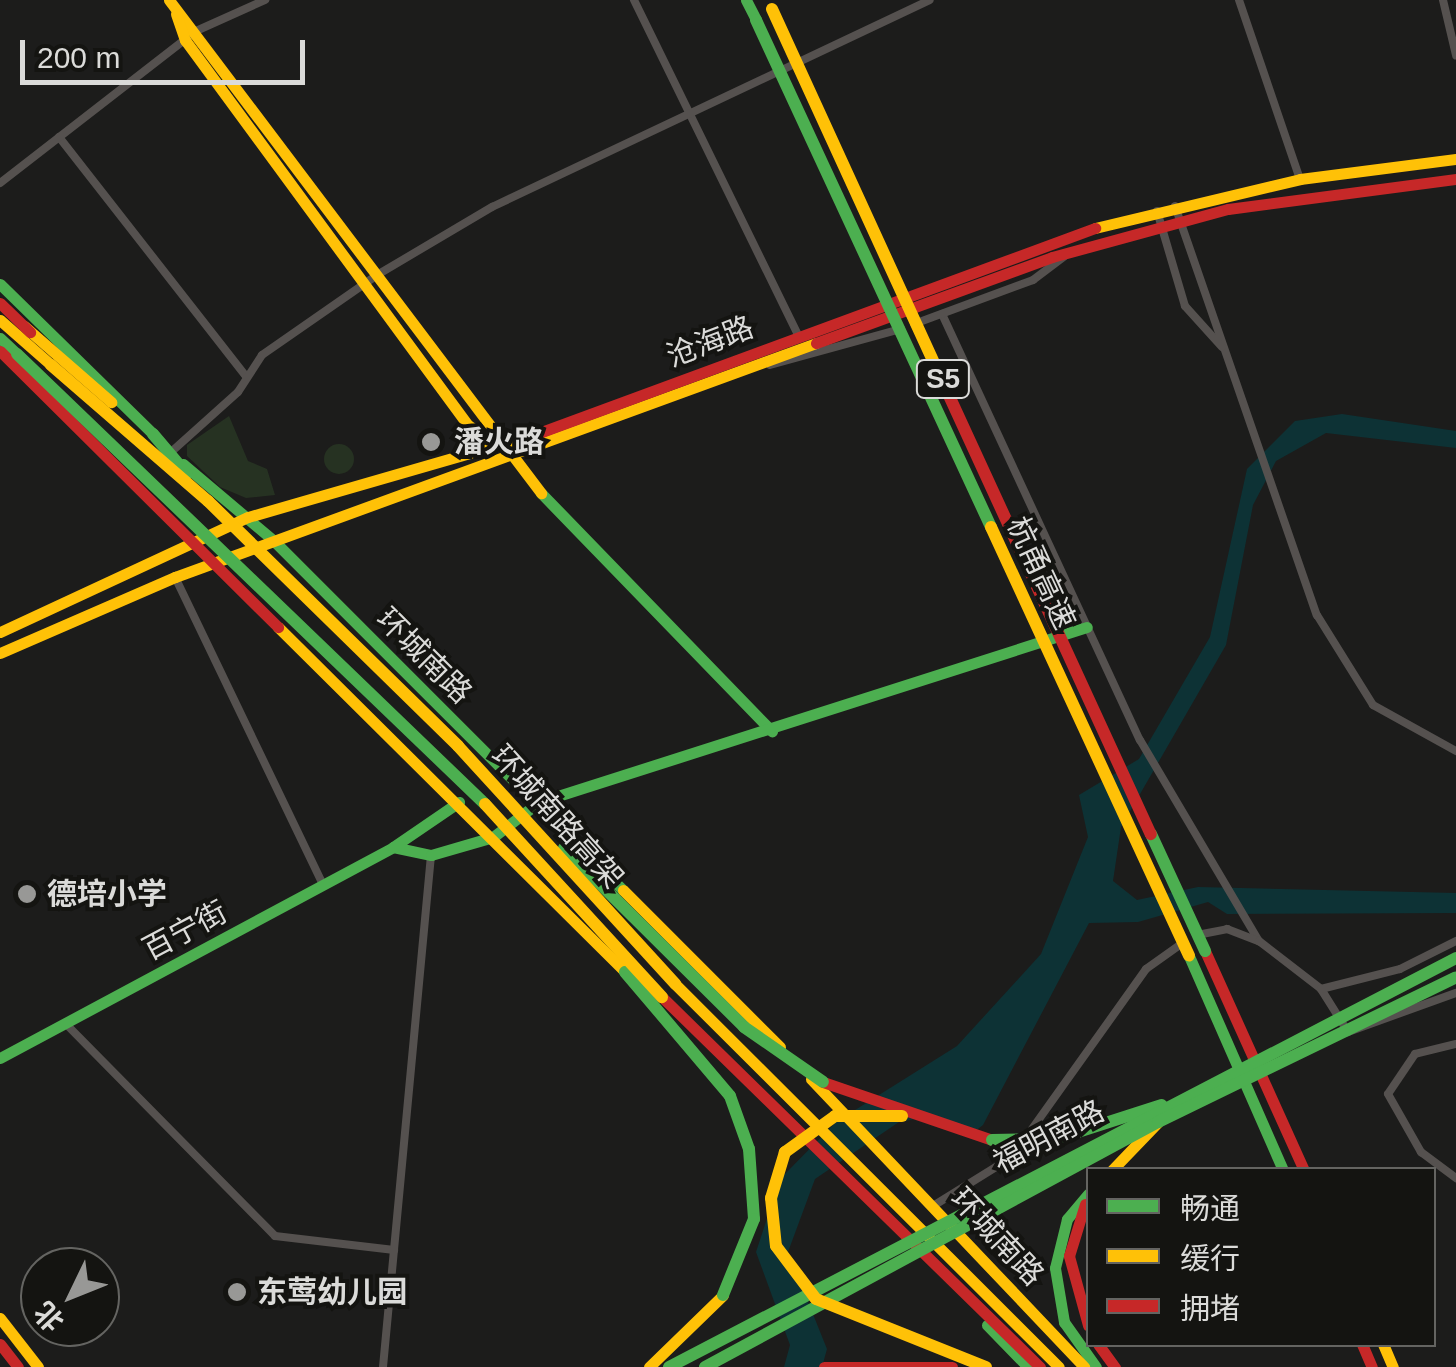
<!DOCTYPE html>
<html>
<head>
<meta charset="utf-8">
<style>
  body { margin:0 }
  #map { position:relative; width:1456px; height:1367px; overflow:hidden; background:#1c1c1b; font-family:Helvetica,"Noto Sans SC",sans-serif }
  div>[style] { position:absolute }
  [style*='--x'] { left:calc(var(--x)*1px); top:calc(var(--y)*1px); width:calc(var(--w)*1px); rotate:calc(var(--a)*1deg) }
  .green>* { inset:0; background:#263222 }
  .round { border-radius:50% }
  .water>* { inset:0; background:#0d3235 }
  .street>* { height:8px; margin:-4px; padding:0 4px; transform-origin:4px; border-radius:4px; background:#55514f }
  .fast>* { height:11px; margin:-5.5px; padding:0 5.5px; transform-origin:5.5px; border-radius:5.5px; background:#4caf50 }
  .slow>* { height:11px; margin:-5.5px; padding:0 5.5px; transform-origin:5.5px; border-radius:5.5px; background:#ffc107 }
  .jam>* { height:11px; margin:-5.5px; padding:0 5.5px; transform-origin:5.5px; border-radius:5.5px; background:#c62828 }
  .fast-bridge>* { height:12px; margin:-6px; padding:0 6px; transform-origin:6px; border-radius:6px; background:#4caf50 }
  .slow-bridge>* { height:12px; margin:-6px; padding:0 6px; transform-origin:6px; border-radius:6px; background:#ffc107 }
  .jam-bridge>* { height:12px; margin:-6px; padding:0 6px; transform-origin:6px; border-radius:6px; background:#c62828 }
  .dots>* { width:28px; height:28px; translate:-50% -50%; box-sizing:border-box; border:5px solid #141411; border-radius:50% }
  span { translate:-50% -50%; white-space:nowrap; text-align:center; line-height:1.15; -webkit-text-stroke:8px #141411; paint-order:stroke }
  .shield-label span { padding:2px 8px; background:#141411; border:2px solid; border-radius:8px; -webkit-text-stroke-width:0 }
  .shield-label { font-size:28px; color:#dbdbd9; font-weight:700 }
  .street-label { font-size:30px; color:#dbdbd9 }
  .poi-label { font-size:30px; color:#dbdbd9; font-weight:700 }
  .left { translate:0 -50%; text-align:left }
  .legend { position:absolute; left:1086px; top:1167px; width:350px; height:180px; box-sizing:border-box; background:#141411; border:2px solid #646461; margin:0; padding:12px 18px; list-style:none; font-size:30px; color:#dbdbd9 }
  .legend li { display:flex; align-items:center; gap:20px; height:50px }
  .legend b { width:50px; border:2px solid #646461 }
  .north { position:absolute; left:20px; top:1247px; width:100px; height:100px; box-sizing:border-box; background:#141411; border:2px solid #646461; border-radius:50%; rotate:227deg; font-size:28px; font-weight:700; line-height:40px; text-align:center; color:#dbdbd9 }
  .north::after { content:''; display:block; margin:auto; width:35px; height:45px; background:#989896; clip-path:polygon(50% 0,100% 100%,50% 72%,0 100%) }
  .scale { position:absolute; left:20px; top:40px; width:285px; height:45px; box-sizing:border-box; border:5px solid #dbdbd9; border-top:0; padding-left:12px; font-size:30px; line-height:35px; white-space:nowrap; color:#dbdbd9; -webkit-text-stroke:8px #141411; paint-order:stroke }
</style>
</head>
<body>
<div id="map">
  <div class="green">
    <div style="clip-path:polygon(229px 416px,248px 461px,267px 469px,275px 495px,246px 498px,220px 487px,187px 456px,187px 445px)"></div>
    <div class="round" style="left:324px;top:444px;width:30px;height:30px"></div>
  </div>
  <div class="water">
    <div style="clip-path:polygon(1342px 414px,1456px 431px,1456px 448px,1326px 433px,1276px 461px,1253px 505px,1226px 645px,1121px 827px,1113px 881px,1137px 900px,1198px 887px,1456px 893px,1456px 913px,1227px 914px,1208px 902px,1138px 922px,1089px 923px,983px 1125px,974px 1132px,921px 1118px,899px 1122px,815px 1179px,788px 1252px,827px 1349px,822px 1367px,784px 1367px,790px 1345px,756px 1252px,780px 1179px,836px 1122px,957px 1046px,1041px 954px,1088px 837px,1079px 795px,1139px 759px,1210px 637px,1247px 469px,1295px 421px)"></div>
  </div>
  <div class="street">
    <div style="--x:634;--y:0;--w:371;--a:63.9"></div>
    <div style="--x:1239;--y:0;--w:189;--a:71.2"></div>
    <div style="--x:1443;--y:0;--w:57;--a:76.7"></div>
    <div style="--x:59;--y:137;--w:303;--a:52"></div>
    <div style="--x:0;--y:183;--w:248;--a:-37.8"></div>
    <div style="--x:196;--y:31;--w:76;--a:-24.2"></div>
    <div style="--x:1175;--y:206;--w:433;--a:70.9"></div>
    <div style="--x:1317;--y:615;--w:106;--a:58.1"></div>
    <div style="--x:1373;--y:705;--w:95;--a:29"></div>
    <div style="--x:1157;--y:211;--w:99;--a:73.6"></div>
    <div style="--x:1185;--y:306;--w:55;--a:47.9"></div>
    <div style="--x:942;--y:314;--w:470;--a:65.1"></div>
    <div style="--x:1140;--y:740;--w:234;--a:59.4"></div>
    <div style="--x:914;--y:324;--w:127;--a:-20.3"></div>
    <div style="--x:1033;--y:280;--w:39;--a:-37"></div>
    <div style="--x:770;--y:365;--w:136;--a:-15.4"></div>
    <div style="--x:170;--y:453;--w:91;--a:-41.9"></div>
    <div style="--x:238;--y:392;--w:44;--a:-57"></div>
    <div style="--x:262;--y:355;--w:140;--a:-34.8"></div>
    <div style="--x:377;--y:275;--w:134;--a:-30.6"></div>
    <div style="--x:492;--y:207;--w:484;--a:-25.3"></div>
    <div style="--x:175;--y:577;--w:342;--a:64.3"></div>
    <div style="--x:1197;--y:935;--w:31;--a:-11"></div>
    <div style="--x:1227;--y:929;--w:34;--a:21"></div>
    <div style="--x:1259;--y:941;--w:78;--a:37.7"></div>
    <div style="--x:1321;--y:989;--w:51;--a:57.9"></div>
    <div style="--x:1348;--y:1032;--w:115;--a:-19.9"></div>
    <div style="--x:1321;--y:989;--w:81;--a:-14.2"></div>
    <div style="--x:1400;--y:969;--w:63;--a:-26.6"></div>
    <div style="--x:65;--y:1023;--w:299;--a:45.4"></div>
    <div style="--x:275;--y:1236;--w:120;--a:6.7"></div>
    <div style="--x:1456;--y:1044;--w:42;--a:166.3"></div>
    <div style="--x:1415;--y:1054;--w:48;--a:124"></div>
    <div style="--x:1388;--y:1094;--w:67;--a:60.4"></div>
    <div style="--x:1421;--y:1152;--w:44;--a:36.6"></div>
    <div style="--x:933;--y:1206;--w:93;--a:-31.8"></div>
    <div style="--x:1012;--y:1157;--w:231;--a:-54.5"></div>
    <div style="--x:1146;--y:969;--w:47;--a:-35.4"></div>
    <div style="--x:383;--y:1367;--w:514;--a:-84.64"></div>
  </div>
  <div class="fast">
    <div style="--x:746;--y:0;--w:22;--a:63"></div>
    <div style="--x:0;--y:284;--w:214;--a:44.4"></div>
    <div style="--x:0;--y:338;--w:23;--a:43"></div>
    <div style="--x:183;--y:464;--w:118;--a:40.2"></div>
    <div style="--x:273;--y:540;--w:495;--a:45"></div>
    <div style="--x:541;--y:493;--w:332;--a:45.9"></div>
    <div style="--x:393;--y:847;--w:39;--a:12"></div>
    <div style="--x:431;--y:855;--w:65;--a:-16.2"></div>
    <div style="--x:493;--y:837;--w:58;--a:-37.3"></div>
    <div style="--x:539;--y:802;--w:575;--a:-17.71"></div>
    <div style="--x:1189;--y:956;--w:234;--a:66.3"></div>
    <div style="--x:0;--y:1058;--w:446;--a:-28.2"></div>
    <div style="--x:393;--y:847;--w:80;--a:-34.3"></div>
    <div style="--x:1088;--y:1194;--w:33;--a:130"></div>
    <div style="--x:1067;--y:1219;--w:50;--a:103.8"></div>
    <div style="--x:1055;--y:1268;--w:55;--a:80.5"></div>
    <div style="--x:1064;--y:1322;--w:55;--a:54.6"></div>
    <div style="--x:987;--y:1325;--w:59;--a:45.7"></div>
  </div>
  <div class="slow">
    <div style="--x:169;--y:0;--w:618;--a:52.96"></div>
    <div style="--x:176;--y:14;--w:28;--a:71"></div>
    <div style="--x:185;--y:40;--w:478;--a:53.7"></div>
    <div style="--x:468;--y:425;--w:31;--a:33"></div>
    <div style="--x:1095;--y:228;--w:211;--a:-13.4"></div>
    <div style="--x:1300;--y:179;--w:157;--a:-7.3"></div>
    <div style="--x:0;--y:320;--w:68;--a:41.4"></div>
    <div style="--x:24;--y:326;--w:116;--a:41.1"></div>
    <div style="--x:278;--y:627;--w:495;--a:44.8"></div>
    <div style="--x:0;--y:632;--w:273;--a:-24.9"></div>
    <div style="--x:248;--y:517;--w:300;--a:-16.1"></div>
    <div style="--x:0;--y:653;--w:191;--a:-23.5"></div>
    <div style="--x:175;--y:577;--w:682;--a:-20.05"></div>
    <div style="--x:623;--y:890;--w:222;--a:45"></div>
    <div style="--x:675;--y:984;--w:542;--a:44.93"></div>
    <div style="--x:811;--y:1079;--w:397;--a:46.5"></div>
    <div style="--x:1112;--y:1170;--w:66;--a:-46.2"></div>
    <div style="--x:0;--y:1318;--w:62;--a:52.2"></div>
    <div style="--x:1383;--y:1344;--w:25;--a:67"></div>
    <div style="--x:649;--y:1367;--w:103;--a:-44.2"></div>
  </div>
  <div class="jam">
    <div style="--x:0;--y:303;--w:42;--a:44"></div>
    <div style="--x:816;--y:343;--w:251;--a:-20"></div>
    <div style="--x:1052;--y:257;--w:182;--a:-15.3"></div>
    <div style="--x:1228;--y:209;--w:230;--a:-7.5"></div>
    <div style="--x:0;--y:351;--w:392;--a:44.8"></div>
    <div style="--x:536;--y:434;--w:596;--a:-20.23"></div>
    <div style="--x:1205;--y:951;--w:240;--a:65.7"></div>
    <div style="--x:662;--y:997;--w:529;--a:44.39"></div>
    <div style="--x:823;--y:1082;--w:179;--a:18.9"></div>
    <div style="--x:1085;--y:1204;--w:54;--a:107.1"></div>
    <div style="--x:1069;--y:1256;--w:72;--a:74.6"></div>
    <div style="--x:0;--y:1344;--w:29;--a:52"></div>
    <div style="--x:1098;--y:1344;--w:29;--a:54"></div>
    <div style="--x:1362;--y:1344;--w:25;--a:67"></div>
    <div style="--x:824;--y:1367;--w:128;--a:0"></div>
  </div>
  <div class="fast-bridge">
    <div style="--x:756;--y:20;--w:559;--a:65.13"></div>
    <div style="--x:17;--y:354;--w:649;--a:43.88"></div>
    <div style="--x:153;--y:434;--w:52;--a:49.6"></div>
    <div style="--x:1151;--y:834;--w:129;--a:65.2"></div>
    <div style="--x:564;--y:848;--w:254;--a:44.8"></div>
    <div style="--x:744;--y:1027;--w:96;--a:34.8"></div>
    <div style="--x:625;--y:972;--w:162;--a:49.7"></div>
    <div style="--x:730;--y:1096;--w:56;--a:70.3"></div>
    <div style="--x:749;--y:1149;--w:70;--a:85.9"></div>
    <div style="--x:754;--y:1219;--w:82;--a:112.2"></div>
    <div style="--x:992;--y:1140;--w:64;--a:-0.9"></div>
    <div style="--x:1056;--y:1139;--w:111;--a:-17.8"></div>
    <div style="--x:669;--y:1367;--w:887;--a:-27.46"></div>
    <div style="--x:705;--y:1367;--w:515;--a:-28.41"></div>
    <div style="--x:1158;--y:1122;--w:331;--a:-25.9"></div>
  </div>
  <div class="slow-bridge">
    <div style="--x:772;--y:9;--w:418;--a:65.4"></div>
    <div style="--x:51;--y:365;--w:208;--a:40.9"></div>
    <div style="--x:208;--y:501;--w:350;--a:44.4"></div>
    <div style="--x:458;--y:746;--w:322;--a:47.6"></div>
    <div style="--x:991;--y:527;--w:472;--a:65.2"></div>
    <div style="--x:485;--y:804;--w:262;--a:47.5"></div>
    <div style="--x:902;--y:1116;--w:67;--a:180"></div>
    <div style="--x:835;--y:1116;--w:62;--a:144.2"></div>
    <div style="--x:785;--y:1152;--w:48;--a:106.9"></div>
    <div style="--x:771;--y:1198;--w:48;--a:84.1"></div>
    <div style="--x:776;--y:1246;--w:66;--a:53"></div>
    <div style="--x:816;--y:1299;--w:183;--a:21.8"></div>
  </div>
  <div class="jam-bridge">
    <div style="--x:946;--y:389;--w:490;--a:65.3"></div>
  </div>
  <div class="dots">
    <div style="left:431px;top:442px;background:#989896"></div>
    <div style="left:27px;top:894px;background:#989896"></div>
    <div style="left:237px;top:1292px;background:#989896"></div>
  </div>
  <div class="shield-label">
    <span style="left:943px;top:379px">S5</span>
  </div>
  <div class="street-label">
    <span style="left:710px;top:342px;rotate:-21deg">沧海路</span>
    <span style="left:1041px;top:573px;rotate:65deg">杭甬高速</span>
    <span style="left:424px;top:656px;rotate:45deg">环城南路</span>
    <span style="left:557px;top:817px;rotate:48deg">环城南路高架</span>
    <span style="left:185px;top:931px;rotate:-28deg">百宁街</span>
    <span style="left:1049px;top:1137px;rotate:-28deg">福明南路</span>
    <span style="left:997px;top:1237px;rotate:47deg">环城南路</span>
  </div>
  <div class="poi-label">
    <span class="left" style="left:454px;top:442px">潘火路</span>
    <span class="left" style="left:47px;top:894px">德培小学</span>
    <span class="left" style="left:257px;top:1292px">东莺幼儿园</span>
  </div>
  <ul class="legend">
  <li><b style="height:12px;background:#4caf50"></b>畅通</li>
  <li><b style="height:12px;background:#ffc107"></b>缓行</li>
  <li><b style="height:12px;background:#c62828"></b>拥堵</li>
  </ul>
  <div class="north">北</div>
  <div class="scale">200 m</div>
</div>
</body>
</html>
